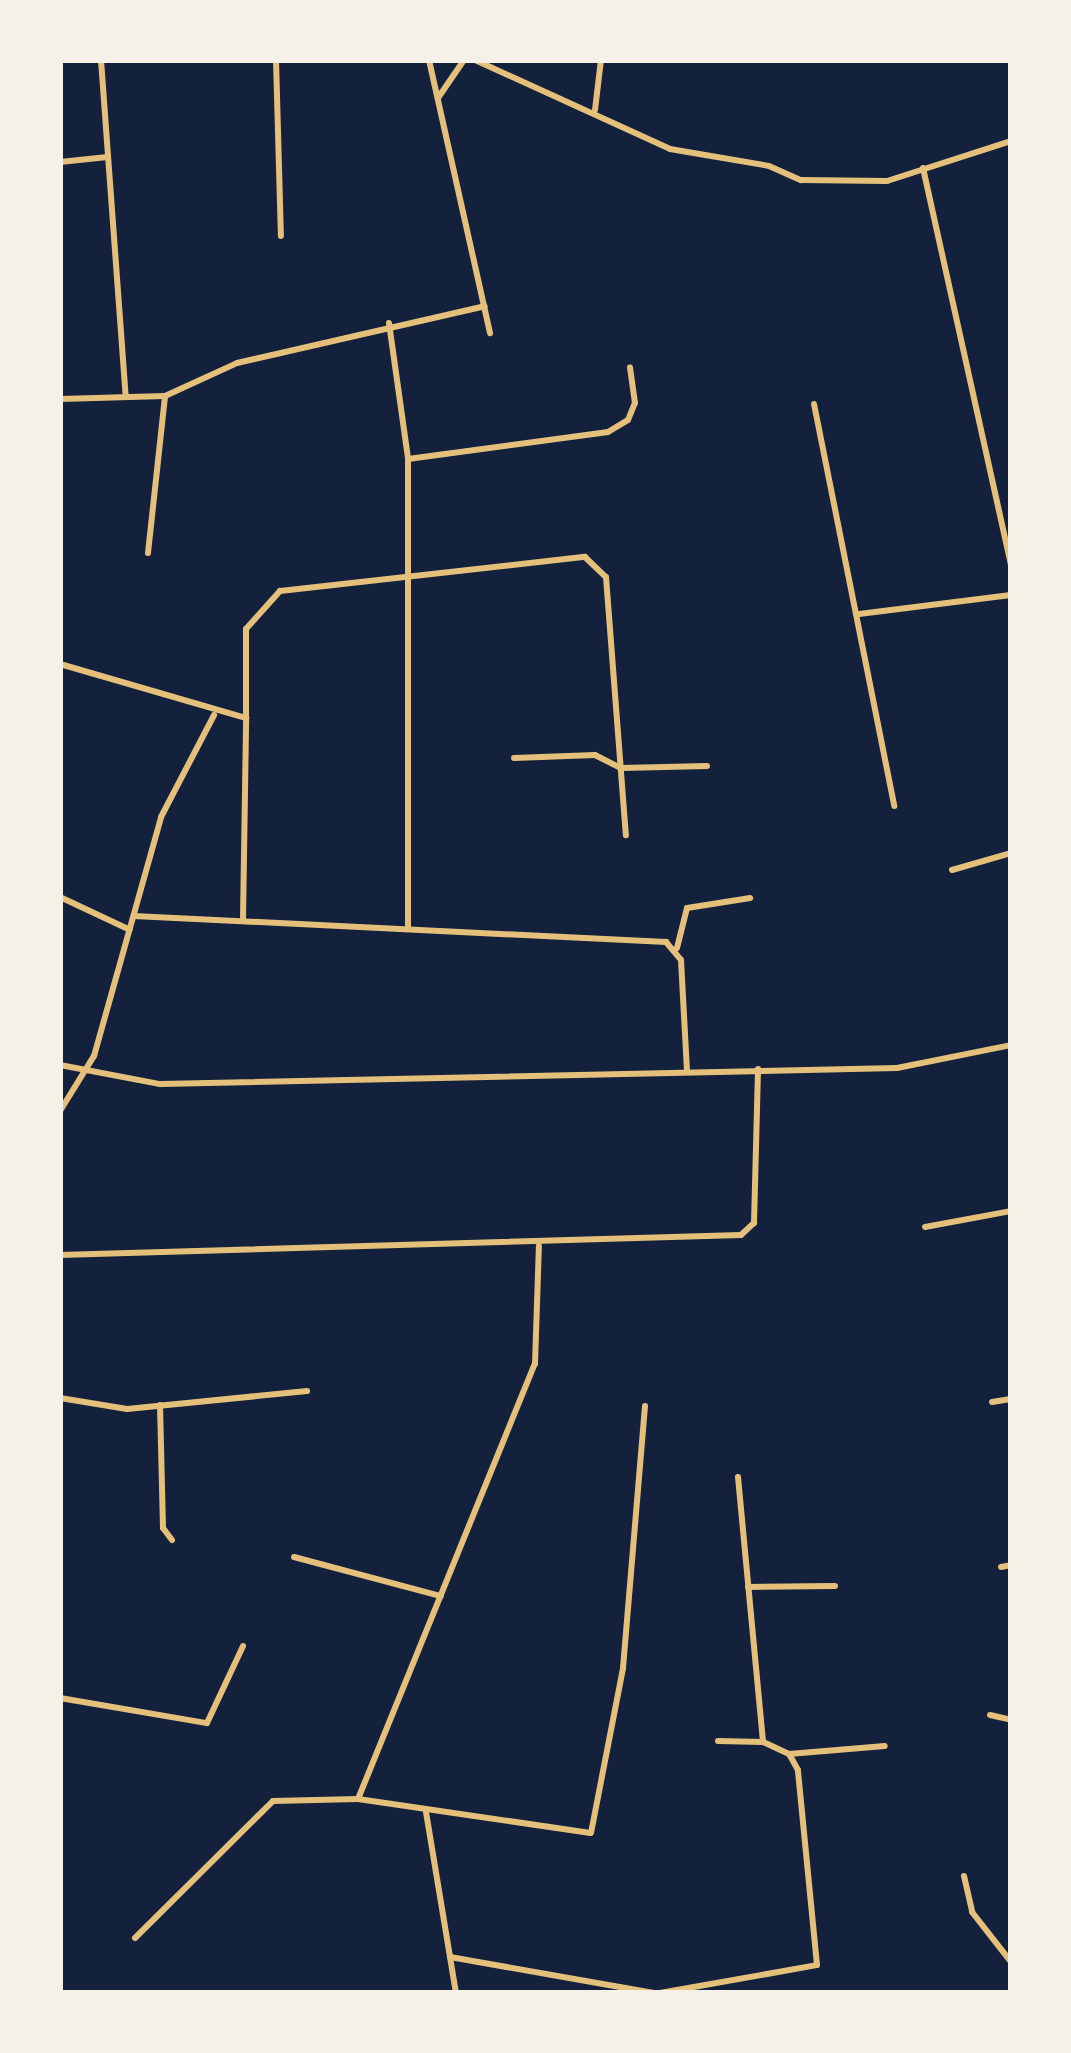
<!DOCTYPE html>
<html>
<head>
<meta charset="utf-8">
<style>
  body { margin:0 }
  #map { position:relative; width:1071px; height:2053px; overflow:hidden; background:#14213d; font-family:Lora,serif }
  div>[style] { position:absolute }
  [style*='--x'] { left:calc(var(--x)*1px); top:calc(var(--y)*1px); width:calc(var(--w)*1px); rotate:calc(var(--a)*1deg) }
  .minor>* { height:6px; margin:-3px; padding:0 3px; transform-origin:3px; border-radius:3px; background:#e5c07b }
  span { translate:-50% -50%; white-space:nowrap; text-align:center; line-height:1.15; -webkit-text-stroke:12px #f6f1e7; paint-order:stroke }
  .frame { position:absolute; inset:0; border:63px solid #f6f1e7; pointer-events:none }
</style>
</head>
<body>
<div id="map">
  <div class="minor">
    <div style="--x:101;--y:60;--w:338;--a:85.8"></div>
    <div style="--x:276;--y:60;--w:176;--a:88.4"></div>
    <div style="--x:429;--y:60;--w:280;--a:77.4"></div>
    <div style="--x:475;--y:60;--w:214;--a:24.5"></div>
    <div style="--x:670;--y:149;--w:100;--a:9.7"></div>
    <div style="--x:769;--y:166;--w:35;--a:24"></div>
    <div style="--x:801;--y:180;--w:86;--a:0.7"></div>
    <div style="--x:887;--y:181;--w:130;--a:-17.9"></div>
    <div style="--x:438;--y:98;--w:46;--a:-55.6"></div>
    <div style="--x:595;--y:110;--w:50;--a:-83.2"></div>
    <div style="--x:60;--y:162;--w:48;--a:-5.9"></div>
    <div style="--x:923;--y:168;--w:406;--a:77.5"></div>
    <div style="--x:389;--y:323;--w:137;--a:82"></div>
    <div style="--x:408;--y:459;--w:468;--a:90"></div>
    <div style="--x:60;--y:399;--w:105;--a:-1.6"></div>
    <div style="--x:165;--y:396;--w:79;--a:-24.6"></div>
    <div style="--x:237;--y:363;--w:254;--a:-12.9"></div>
    <div style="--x:814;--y:404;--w:410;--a:78.7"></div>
    <div style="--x:408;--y:459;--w:202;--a:-7.7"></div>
    <div style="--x:608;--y:432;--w:23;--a:-31"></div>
    <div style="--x:628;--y:420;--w:18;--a:-68"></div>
    <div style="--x:635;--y:403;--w:36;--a:-98"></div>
    <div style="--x:148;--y:553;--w:158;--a:-83.8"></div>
    <div style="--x:859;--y:614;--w:153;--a:-7.1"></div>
    <div style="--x:60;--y:664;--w:194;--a:16.2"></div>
    <div style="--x:246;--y:718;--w:89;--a:-90"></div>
    <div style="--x:246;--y:629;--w:51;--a:-48.2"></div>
    <div style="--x:280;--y:591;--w:307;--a:-6.4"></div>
    <div style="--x:585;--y:557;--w:29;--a:44"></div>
    <div style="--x:606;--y:577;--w:259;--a:85.6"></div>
    <div style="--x:514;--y:758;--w:81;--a:-2.1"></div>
    <div style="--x:595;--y:755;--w:29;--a:27"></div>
    <div style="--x:621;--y:768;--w:86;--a:-1.3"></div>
    <div style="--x:952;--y:870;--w:61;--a:-16.1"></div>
    <div style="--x:60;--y:897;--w:77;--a:25.2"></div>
    <div style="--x:134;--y:916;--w:533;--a:2.8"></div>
    <div style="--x:666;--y:942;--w:23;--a:50"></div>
    <div style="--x:681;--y:960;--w:111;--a:86.9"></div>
    <div style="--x:243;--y:919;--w:201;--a:-89.1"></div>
    <div style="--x:677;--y:948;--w:41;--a:-76"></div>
    <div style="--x:687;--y:908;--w:64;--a:-9"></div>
    <div style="--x:60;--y:1065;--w:102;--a:10.8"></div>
    <div style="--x:160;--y:1084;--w:737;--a:-1.24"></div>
    <div style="--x:897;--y:1068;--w:116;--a:-11.4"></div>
    <div style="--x:60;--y:1111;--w:65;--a:-58.3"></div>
    <div style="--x:94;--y:1056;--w:248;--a:-74.3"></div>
    <div style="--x:161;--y:817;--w:115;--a:-62.5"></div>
    <div style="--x:925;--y:1227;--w:87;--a:-10.5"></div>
    <div style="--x:60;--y:1255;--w:681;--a:-1.68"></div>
    <div style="--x:741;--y:1235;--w:18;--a:-43"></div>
    <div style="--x:754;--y:1223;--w:154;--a:-88.5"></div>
    <div style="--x:60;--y:1398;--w:68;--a:9.3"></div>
    <div style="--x:127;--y:1409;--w:181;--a:-5.7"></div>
    <div style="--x:992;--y:1402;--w:19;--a:-9"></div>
    <div style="--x:160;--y:1405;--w:123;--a:88.6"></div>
    <div style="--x:163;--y:1528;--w:15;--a:53"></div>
    <div style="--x:738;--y:1477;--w:266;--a:84.6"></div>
    <div style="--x:294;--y:1557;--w:152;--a:14.9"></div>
    <div style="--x:1001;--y:1567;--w:10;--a:-11"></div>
    <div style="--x:748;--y:1587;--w:87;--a:-0.7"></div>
    <div style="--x:60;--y:1698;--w:149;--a:9.7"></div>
    <div style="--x:207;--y:1723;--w:85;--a:-64.9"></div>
    <div style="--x:990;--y:1715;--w:22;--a:13"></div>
    <div style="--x:789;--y:1754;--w:96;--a:-4.8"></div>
    <div style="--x:358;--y:1799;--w:470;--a:-67.9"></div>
    <div style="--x:535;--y:1364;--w:118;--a:-88.1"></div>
    <div style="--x:426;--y:1812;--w:183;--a:80.6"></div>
    <div style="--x:964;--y:1876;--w:37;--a:77"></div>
    <div style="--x:972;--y:1912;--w:63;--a:52"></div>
    <div style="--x:135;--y:1938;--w:194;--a:-44.8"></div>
    <div style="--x:273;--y:1801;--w:85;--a:-1.3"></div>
    <div style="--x:358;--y:1799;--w:235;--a:8.3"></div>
    <div style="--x:591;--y:1833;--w:168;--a:-79"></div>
    <div style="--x:623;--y:1668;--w:263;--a:-85.2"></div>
    <div style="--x:450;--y:1957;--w:207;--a:10"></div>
    <div style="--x:660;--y:1993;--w:159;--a:-10.1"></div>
    <div style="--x:817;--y:1965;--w:196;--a:-95.6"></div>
    <div style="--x:798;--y:1770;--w:18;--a:-119"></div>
    <div style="--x:789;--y:1754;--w:29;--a:-155"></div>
    <div style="--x:763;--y:1742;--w:45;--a:-178.7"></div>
  </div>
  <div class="frame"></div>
</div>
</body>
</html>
